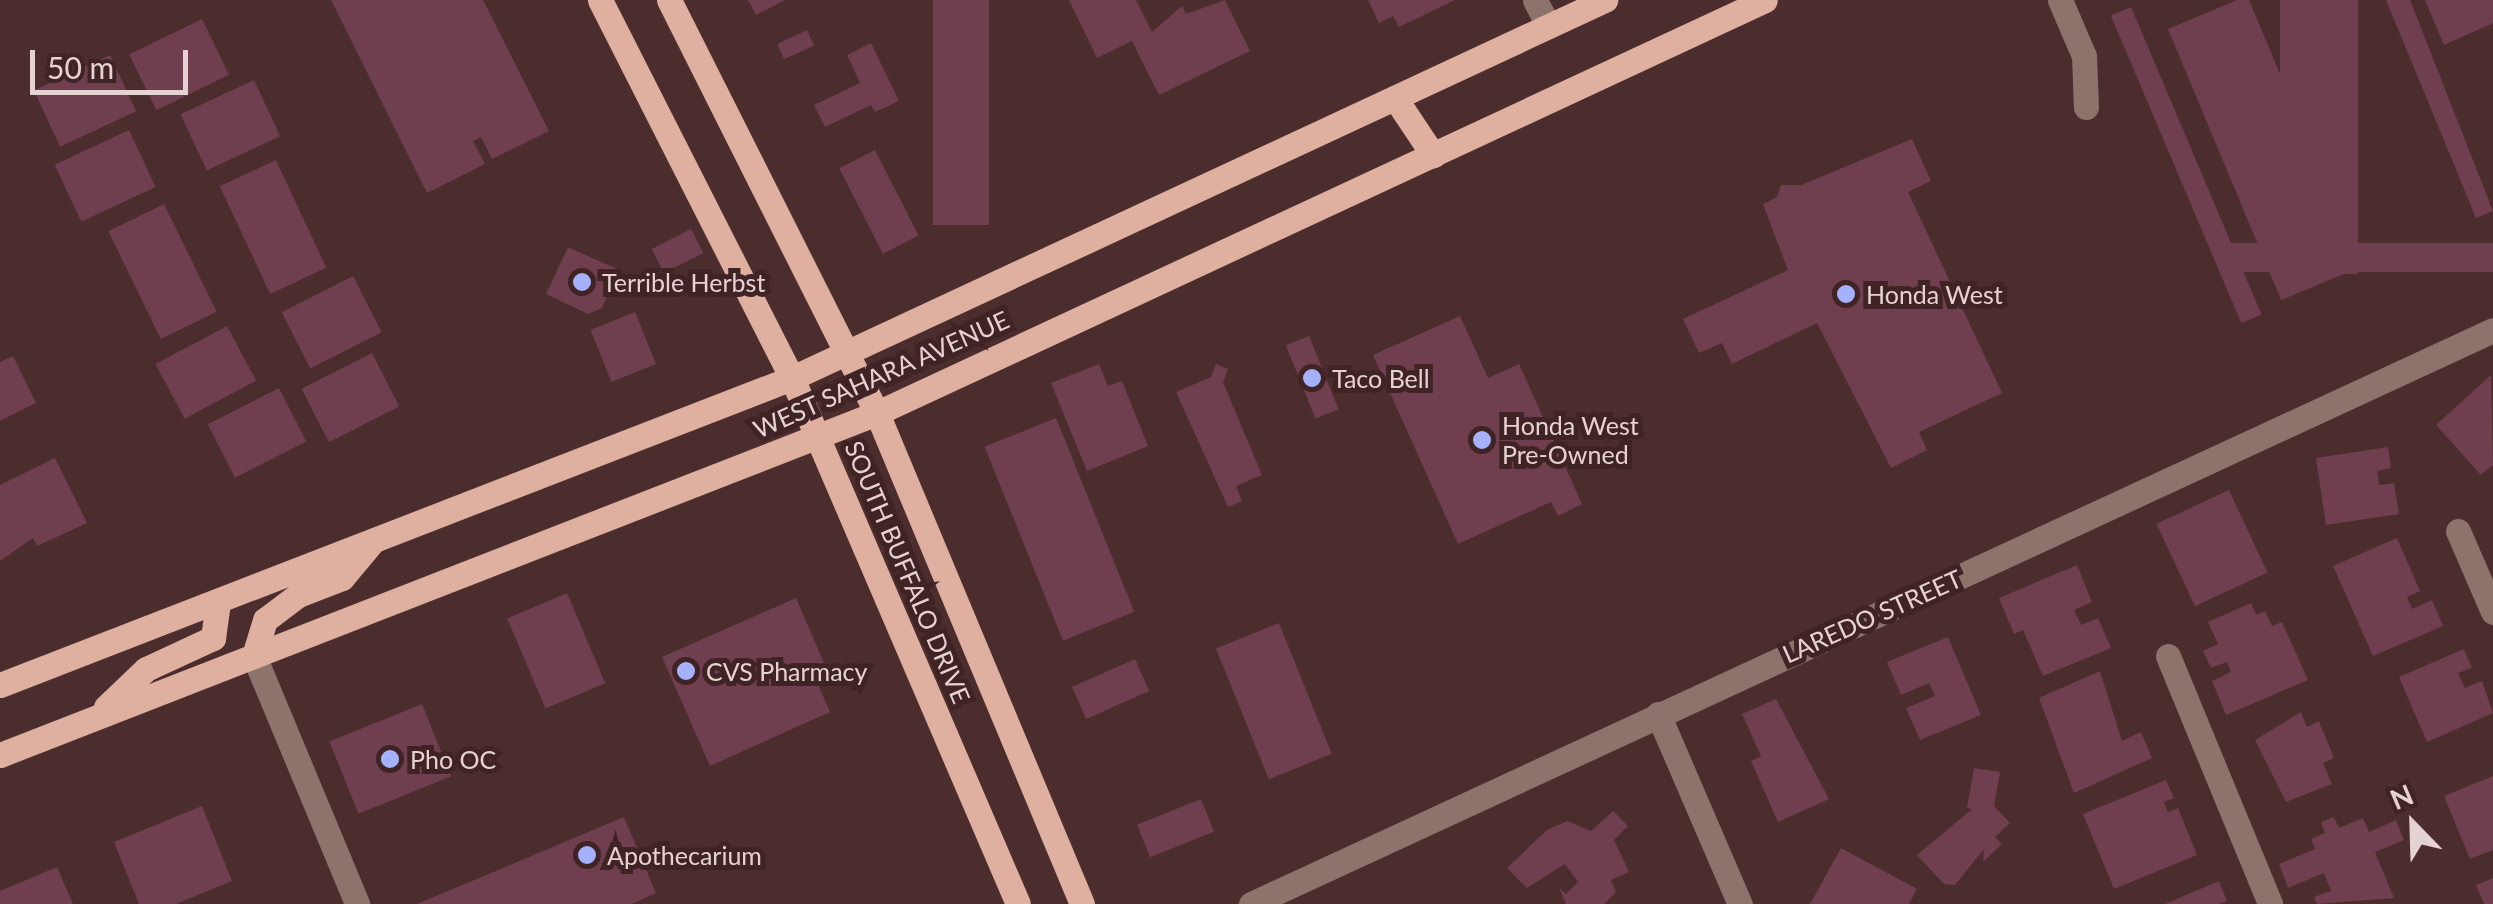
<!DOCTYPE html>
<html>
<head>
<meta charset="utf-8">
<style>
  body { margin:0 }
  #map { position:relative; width:2493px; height:904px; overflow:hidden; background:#4b2d2e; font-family:Lato,sans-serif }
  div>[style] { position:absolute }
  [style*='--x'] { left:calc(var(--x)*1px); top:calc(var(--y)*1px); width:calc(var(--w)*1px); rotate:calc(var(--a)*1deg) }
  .building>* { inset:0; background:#6f3e4f; transform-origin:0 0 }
  .minor>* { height:25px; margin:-12.5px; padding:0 12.5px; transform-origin:12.5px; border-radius:12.5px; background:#8c746c }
  .major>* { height:25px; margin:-12.5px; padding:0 12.5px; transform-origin:12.5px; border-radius:12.5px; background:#dfaf9f }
  .dots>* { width:28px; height:28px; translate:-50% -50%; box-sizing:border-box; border:5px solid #402324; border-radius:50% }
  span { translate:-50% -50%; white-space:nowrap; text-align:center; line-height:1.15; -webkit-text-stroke:10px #402324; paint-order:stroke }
  .poi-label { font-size:25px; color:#e6d2d2 }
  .left { translate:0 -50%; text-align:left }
  .street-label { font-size:25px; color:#e6d2d2 }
  .north { position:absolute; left:2363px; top:774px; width:100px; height:100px; -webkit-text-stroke:8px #402324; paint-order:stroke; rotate:337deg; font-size:28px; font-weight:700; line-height:40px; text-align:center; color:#e6d2d2 }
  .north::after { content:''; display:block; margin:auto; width:35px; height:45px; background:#e6d2d2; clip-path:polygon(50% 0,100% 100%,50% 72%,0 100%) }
  .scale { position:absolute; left:30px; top:50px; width:158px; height:45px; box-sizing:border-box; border:5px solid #e6d2d2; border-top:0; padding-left:12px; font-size:30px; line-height:35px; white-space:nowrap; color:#e6d2d2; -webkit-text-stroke:8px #402324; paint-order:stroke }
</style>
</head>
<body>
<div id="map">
  <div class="building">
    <div style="clip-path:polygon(331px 0,483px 0,549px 131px,492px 159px,481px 137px,473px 141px,485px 164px,427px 193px)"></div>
    <div style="clip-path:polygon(748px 0,785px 0,756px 15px)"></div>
    <div style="left:933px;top:0;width:56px;height:225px"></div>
    <div style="clip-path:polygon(1069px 0,1136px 0,1152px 32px,1182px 6px,1186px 14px,1225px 0,1250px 51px,1159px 95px,1132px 41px,1097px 58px)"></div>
    <div style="clip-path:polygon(1368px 0,1455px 0,1399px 27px,1393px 16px,1379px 23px)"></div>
    <div style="clip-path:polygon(2237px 0,2249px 0,2361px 267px,2281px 300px,2168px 29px)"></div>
    <div style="left:2280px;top:0;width:78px;height:274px"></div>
    <div style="clip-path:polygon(2386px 0,2410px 0,2493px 211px,2476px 218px)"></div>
    <div style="clip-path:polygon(2425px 0,2493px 0,2493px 23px,2444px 45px)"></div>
    <div style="left:2131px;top:7px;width:334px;height:22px;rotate:67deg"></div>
    <div style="left:202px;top:19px;width:62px;height:81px;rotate:64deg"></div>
    <div style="left:807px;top:30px;width:17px;height:33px;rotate:65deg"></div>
    <div style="clip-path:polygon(871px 43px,899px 101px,875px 112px,871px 105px,825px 127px,814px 105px,860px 83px,847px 55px)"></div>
    <div style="left:110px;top:55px;width:62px;height:84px;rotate:65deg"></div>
    <div style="left:254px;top:80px;width:62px;height:81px;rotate:65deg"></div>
    <div style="left:129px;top:130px;width:63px;height:82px;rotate:65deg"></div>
    <div style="clip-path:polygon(1912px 139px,1931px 181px,1908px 192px,2002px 393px,1919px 432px,1927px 450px,1891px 468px,1817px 323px,1732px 364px,1722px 343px,1699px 353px,1683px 319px,1788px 270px,1763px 204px,1777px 197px,1781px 185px,1801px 185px)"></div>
    <div style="left:875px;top:150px;width:96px;height:40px;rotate:63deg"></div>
    <div style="left:276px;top:160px;width:119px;height:62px;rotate:65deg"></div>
    <div style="left:164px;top:204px;width:120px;height:62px;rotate:64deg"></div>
    <div style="left:691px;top:229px;width:27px;height:44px;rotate:63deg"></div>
    <div style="left:2493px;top:243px;width:29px;height:263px;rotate:90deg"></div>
    <div style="clip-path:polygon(568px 247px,619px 270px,602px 308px,588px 314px,546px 294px)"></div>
    <div style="left:353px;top:276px;width:63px;height:80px;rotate:63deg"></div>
    <div style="left:635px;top:312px;width:56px;height:48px;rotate:68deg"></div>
    <div style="clip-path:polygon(1460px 316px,1488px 378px,1519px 364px,1582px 504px,1558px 516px,1551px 502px,1458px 544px,1373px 355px)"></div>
    <div style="left:227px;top:326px;width:62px;height:81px;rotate:62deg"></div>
    <div style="left:1309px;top:336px;width:79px;height:25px;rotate:68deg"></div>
    <div style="left:372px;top:353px;width:60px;height:79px;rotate:63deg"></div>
    <div style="clip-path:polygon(13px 356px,36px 403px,0 421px,0 362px)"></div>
    <div style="clip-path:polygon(1099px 364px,1108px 386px,1122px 381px,1148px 446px,1087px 471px,1051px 383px)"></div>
    <div style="clip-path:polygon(1216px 364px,1228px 369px,1223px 382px,1262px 475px,1236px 486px,1242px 501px,1228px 507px,1176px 392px,1211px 377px)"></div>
    <div style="clip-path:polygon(2491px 375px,2493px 465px,2481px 475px,2436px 425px)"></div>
    <div style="left:279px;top:388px;width:60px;height:80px;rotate:63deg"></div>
    <div style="left:1056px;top:418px;width:209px;height:77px;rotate:68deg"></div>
    <div style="clip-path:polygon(2388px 447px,2391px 468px,2377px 471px,2379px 485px,2394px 483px,2399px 514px,2326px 525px,2316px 458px)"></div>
    <div style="clip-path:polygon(55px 458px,87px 523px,37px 546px,33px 538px,0 561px,0 485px)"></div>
    <div style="left:2229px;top:490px;width:91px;height:80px;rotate:65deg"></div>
    <div style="clip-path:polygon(2397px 538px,2420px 591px,2407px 597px,2412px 609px,2432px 600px,2443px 626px,2373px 656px,2333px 566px)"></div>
    <div style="clip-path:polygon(2077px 565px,2092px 602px,2074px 610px,2081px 625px,2098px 618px,2111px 648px,2043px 676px,2023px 630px,2014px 634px,1999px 598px)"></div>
    <div style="left:567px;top:593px;width:98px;height:65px;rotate:67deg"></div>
    <div style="clip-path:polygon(796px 598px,824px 663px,816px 680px,830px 712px,710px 766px,662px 657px)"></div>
    <div style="clip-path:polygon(2251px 603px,2256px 615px,2265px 611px,2272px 626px,2282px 622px,2308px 680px,2226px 715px,2212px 681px,2231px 672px,2227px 662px,2211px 668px,2203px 651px,2218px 644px,2208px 622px)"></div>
    <div style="left:1279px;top:623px;width:141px;height:68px;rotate:68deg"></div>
    <div style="clip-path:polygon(1948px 637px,1981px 715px,1920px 740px,1906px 708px,1935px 696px,1929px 683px,1901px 695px,1887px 662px)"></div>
    <div style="clip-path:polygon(2464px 649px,2472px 668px,2458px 673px,2465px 688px,2482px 681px,2493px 713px,2427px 742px,2399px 677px)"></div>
    <div style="left:1135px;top:659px;width:35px;height:69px;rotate:66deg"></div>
    <div style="clip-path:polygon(2100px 671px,2122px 741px,2141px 732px,2152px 758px,2074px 793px,2039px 698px)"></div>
    <div style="clip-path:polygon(1776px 699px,1829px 799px,1778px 822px,1751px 761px,1761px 756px,1742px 714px)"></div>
    <div style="left:422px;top:704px;width:78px;height:100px;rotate:68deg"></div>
    <div style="clip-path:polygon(2301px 712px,2307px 727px,2319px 721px,2334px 758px,2323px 763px,2332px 784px,2286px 802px,2255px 740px)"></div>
    <div style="clip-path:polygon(1974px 768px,2000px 772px,1994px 806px,2010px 823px,1995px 837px,2002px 844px,1983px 862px,1984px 849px,1955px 885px,1944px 884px,1917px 855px,1972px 809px,1967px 808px)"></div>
    <div style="clip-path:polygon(2493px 776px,2493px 850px,2470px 859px,2444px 796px)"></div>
    <div style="clip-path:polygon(2166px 780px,2174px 798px,2164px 802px,2168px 812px,2178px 808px,2197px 855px,2114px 889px,2083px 814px)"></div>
    <div style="left:1201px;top:799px;width:35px;height:69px;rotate:68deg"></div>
    <div style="clip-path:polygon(202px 806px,232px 881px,176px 904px,139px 904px,114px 842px)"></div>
    <div style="clip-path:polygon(1613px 811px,1628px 826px,1614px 840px,1629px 872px,1611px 880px,1616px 892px,1604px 904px,1566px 904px,1559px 888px,1566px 894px,1578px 882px,1565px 864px,1527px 888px,1507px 868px,1547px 830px,1567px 821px,1591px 831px)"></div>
    <div style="clip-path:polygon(624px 817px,656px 893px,632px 904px,417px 904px)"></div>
    <div style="clip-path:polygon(2334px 817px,2339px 828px,2363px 818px,2369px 832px,2396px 820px,2404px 840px,2375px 852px,2394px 898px,2317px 904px,2314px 897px,2331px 891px,2324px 873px,2288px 888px,2279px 864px,2315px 849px,2311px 839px,2325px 833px,2321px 822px)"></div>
    <div style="clip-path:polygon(1841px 848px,1917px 889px,1909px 904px,1810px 904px)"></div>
    <div style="clip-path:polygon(57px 867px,73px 904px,0 904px,0 891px)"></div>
    <div style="clip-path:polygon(2493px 878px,2493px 904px,2484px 904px,2476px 885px)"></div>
    <div style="clip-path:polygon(2219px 881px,2227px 901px,2219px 904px,2165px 904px)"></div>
  </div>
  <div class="minor">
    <div style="--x:1535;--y:0;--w:29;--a:63"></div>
    <div style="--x:2060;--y:0;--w:61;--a:66.8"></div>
    <div style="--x:2084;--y:56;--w:51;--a:87.8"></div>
    <div style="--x:2458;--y:531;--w:88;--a:66.6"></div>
    <div style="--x:254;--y:656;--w:269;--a:67.4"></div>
    <div style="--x:2168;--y:656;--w:268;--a:67.6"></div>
    <div style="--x:1658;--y:714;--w:207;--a:66.7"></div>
    <div style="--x:1251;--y:904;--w:1368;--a:-24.8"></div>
  </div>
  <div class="major">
    <div style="--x:600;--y:0;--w:424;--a:63.1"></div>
    <div style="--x:792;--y:378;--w:572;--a:66.75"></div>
    <div style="--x:669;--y:0;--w:462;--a:63.3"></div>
    <div style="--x:877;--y:413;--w:532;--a:67.34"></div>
    <div style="--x:1395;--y:98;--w:69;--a:56.3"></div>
    <div style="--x:254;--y:656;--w:38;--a:-73"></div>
    <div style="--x:265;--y:620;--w:41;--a:-37.1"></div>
    <div style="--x:298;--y:595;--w:47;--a:-21.1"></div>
    <div style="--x:342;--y:578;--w:47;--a:-50.2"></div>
    <div style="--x:0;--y:685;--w:849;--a:-21.19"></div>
    <div style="--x:792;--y:378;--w:897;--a:-24.94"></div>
    <div style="--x:106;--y:707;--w:55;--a:-43.5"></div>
    <div style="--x:146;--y:669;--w:74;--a:-24.8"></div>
    <div style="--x:213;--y:638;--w:37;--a:-82"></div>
    <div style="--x:0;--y:755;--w:941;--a:-21.3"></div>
    <div style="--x:877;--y:413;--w:979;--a:-24.94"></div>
  </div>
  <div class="dots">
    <div style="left:582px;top:282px;background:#a6b1fc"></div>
    <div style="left:1846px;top:294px;background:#a6b1fc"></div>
    <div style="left:1312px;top:378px;background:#a6b1fc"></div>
    <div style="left:1482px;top:440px;background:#a6b1fc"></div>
    <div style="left:686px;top:671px;background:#a6b1fc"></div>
    <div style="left:390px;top:759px;background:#a6b1fc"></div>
    <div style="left:587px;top:855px;background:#a6b1fc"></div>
  </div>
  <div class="poi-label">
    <span class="left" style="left:602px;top:282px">Terrible Herbst</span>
    <span class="left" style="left:1866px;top:294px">Honda West</span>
    <span class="left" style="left:1332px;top:378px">Taco Bell</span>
    <span class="left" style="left:1502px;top:440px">Honda West<br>Pre-Owned</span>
    <span class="left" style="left:706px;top:671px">CVS Pharmacy</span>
    <span class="left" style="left:410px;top:759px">Pho OC</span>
    <span class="left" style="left:607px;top:855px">Apothecarium</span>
  </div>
  <div class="street-label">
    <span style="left:881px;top:374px;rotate:-24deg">WEST SAHARA AVENUE</span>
    <span style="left:908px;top:572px;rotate:67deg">SOUTH BUFFALO DRIVE</span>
    <span style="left:1872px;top:616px;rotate:-24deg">LAREDO STREET</span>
  </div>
  <div class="north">N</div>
  <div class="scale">50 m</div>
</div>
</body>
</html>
